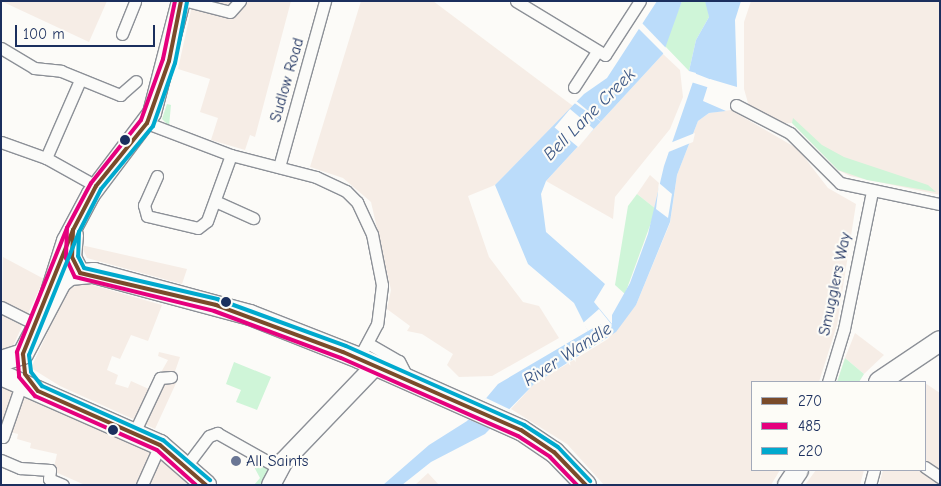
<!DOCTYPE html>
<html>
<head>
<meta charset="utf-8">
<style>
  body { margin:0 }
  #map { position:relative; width:941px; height:486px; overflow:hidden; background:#fcfbf8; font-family:"Comic Neue",sans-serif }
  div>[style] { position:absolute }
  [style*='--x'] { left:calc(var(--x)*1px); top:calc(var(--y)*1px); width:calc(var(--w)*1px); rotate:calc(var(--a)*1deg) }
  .built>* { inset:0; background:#f6ede6 }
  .green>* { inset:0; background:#cff5d8 }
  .water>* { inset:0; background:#bbdcfa }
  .pier>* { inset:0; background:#fcfbf8; transform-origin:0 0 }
  .roads { filter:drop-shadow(1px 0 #8c9097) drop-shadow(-1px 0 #8c9097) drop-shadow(0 1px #8c9097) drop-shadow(0 -1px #8c9097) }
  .street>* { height:11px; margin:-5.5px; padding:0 5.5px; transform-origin:5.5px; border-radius:5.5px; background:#fbfbf9 }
  .primary>* { height:18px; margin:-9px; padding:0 9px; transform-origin:9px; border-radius:9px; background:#fbfbf9 }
  .highway>* { height:20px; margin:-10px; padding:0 10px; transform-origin:10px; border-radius:10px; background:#fbfbf9 }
  .bus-1>* { height:4px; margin:-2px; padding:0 2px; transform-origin:2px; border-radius:2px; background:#7a4b2a }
  .bus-2>* { height:4px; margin:-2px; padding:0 2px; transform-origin:2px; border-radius:2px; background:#e5007d }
  .bus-3>* { height:4px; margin:-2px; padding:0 2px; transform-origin:2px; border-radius:2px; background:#00a9ce }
  .dots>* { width:14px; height:14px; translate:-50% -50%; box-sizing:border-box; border:2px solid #fdfcf7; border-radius:50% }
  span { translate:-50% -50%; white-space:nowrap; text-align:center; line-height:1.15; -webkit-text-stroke:4.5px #fdfcf7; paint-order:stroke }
  .street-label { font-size:16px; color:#1b2f5e }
  .poi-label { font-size:16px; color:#1b2f5e }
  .left { translate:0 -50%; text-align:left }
  .water-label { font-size:18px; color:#3c5785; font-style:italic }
  .frame { position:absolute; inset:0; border:2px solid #1b2f5e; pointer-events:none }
  .legend { position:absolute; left:751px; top:381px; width:175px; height:90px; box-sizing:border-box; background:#fdfcf7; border:1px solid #a3aaba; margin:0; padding:6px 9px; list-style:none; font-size:15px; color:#1b2f5e }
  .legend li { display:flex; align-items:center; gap:10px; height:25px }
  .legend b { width:25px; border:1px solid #a3aaba }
  .scale { position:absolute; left:15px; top:25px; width:140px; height:22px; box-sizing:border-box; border:2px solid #1b2f5e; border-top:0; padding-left:6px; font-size:15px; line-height:18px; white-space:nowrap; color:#1b2f5e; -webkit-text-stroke:4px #fdfcf7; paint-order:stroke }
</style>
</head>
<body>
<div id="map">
  <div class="built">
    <div style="clip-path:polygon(1px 1px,107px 1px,89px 42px)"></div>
    <div style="clip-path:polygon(193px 1px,291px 1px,255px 137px,250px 135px,245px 150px,211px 140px,218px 118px,200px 112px,210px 79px,178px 69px)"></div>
    <div style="clip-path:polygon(361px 1px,433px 1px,573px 106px,495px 185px,468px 196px,489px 257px,523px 302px,539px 306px,559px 338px,492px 376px,459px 377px,447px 365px,453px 354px,422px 334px,407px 331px,410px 326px,387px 309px,391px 290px,371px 202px,343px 178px,310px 167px)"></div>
    <div style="clip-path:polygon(751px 1px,940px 1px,940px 195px,850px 176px,838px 170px,792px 123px,777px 124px,757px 109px,750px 110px,744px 89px,744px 22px)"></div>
    <div style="clip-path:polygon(663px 54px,680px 70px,683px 97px,670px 129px,615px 197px,613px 219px,546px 181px)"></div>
    <div style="clip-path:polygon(731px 110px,798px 149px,828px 188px,856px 204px,837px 325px,819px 382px,752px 382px,752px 470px,780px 470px,771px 485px,604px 485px,567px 444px,511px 409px,534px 384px,608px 339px,636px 305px,670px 223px,677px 175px,698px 121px,709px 113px)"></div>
    <div style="clip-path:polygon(650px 175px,659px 183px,656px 209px,637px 194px)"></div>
    <div style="clip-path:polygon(81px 245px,187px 269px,182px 284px,87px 258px)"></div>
    <div style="clip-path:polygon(3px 257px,44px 279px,13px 346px,1px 350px)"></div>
    <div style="clip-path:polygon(82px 282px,162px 305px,148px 341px,131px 335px,120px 359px,112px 356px,107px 370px,118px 375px,115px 384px,128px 388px,131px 381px,151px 390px,168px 360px,158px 356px,159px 352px,180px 357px,172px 380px,177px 381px,155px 429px,60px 386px,31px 368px,68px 288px)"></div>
    <div style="clip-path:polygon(855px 333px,884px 355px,864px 374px,845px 358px)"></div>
    <div style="clip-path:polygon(1px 382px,154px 451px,195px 485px,85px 485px,53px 471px,57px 454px,30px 448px,31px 443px,17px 439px,18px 434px,10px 432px,12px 426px,1px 423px)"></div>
    <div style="clip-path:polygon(925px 383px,940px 393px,940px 485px,879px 485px,883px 470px,925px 470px)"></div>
    <div style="clip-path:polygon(816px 470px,864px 470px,860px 485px,805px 485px)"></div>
    <div style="clip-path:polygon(428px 473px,439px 485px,415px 485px)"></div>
  </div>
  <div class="green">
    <div style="clip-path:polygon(682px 1px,705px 1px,708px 6px,709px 17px,696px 40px,689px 71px,664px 45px)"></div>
    <div style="clip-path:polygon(167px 104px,171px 105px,169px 126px,162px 119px)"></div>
    <div style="clip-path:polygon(793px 118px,822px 145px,844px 157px,928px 185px,936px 192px,867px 180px,838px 170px,792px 123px)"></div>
    <div style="clip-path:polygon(637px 194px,656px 209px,625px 294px,615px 285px,628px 206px)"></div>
    <div style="clip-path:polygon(845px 358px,864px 374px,859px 382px,837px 382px)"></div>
    <div style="clip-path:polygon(234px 362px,271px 377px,257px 410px,236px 402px,241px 390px,226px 384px)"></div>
    <div style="clip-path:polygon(256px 457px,271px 468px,262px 485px,254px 485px,260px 478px,252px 463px)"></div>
  </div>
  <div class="water">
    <div style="clip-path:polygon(657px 1px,682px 1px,663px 54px,546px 181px,541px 194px,546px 232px,605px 284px,594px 302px,612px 324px,612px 315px,630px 283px,648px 234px,664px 166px,696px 73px,689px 71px,696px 40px,709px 17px,705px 1px,741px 1px,735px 20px,737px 87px,710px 79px,703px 101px,726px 111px,709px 113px,698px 121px,677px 175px,670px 222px,636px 305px,616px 332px,534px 384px,485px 434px,431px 462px,402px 485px,383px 485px,429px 445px,467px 421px,498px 384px,588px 331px,574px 303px,528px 264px,495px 185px,584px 94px,607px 78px)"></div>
  </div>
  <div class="pier">
    <div style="clip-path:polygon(641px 22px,666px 48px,664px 54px,637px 27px)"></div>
    <div style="clip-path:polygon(694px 73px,717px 82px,717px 83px,712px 82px,710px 88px,691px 82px)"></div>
    <div style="clip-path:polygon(575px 100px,603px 123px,573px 102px)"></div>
    <div style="left:570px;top:109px;width:31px;height:24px;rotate:40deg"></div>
    <div style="clip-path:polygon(695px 133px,693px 142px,666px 153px,670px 143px)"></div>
    <div style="clip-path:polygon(659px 183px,672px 194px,668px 218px,656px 209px)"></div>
    <div style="clip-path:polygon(599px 309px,612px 325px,604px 330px,600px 324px,588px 331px,583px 323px)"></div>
    <div style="clip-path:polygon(486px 398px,513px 411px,492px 429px,467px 419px)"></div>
  </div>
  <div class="roads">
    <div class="street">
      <div style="--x:187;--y:1;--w:44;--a:14.3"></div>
      <div style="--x:230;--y:12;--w:15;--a:-48"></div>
      <div style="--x:516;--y:1;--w:104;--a:31.2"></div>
      <div style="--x:605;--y:55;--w:64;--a:-57.1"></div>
      <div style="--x:122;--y:34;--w:35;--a:-68"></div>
      <div style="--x:1;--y:48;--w:39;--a:31"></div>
      <div style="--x:34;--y:68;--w:27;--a:6"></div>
      <div style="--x:61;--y:71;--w:64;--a:22.1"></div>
      <div style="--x:120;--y:95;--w:21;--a:-41"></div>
      <div style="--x:574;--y:87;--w:40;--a:-57.1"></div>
      <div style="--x:736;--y:105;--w:61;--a:27.4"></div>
      <div style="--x:790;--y:133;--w:71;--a:45"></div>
      <div style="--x:840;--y:183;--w:102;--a:11.9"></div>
      <div style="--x:147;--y:123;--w:90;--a:20.9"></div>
      <div style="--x:231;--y:155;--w:88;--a:14.5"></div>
      <div style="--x:316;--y:177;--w:33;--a:25"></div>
      <div style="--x:346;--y:191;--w:16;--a:45"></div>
      <div style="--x:357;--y:202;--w:35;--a:65"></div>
      <div style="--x:372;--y:234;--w:52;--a:78.9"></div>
      <div style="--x:382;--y:285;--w:39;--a:97"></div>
      <div style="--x:377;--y:324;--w:38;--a:118"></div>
      <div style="--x:1;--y:142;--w:48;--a:19.6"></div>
      <div style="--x:46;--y:158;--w:57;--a:29.2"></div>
      <div style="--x:46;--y:158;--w:85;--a:-66.4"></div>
      <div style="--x:279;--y:167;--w:172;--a:-74.5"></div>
      <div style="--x:157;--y:176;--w:32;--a:114"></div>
      <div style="--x:144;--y:205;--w:11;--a:75"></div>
      <div style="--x:147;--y:216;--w:52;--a:13.2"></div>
      <div style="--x:198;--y:228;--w:11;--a:-38"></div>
      <div style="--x:207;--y:221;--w:70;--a:-70"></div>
      <div style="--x:215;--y:201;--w:42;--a:24.1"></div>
      <div style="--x:1;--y:307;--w:40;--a:26.6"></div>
      <div style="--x:369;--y:344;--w:34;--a:30"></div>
      <div style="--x:399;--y:361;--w:20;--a:63"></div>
      <div style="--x:828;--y:382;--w:55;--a:-73.2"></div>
      <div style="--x:844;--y:329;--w:141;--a:-78.5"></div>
      <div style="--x:134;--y:433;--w:61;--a:-64.7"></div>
      <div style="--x:160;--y:378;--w:11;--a:-5"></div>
      <div style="--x:3;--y:437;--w:55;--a:-70.9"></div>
      <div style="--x:1;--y:460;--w:21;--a:23"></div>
      <div style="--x:20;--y:468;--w:30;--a:4"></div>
      <div style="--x:50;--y:470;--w:9;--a:96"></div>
      <div style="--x:49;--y:479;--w:15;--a:23"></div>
      <div style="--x:187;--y:465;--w:36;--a:-53"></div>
      <div style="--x:209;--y:436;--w:9;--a:-21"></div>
      <div style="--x:217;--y:433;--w:71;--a:29.4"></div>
      <div style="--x:925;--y:467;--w:18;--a:34"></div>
      <div style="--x:142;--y:485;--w:44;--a:-65.8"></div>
      <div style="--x:870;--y:485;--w:16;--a:-75"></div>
    </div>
    <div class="primary">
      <div style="--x:74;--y:235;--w:22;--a:95"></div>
      <div style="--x:72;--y:257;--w:18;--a:63"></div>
      <div style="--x:48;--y:298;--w:60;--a:-72.5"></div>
      <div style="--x:66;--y:241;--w:53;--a:-62"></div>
      <div style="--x:91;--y:194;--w:101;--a:-53"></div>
      <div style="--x:152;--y:113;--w:116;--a:-75.5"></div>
      <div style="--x:271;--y:485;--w:27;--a:-62"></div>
      <div style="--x:284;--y:461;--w:133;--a:-46.2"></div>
    </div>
    <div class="highway">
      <div style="--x:1;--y:361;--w:23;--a:-18"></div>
      <div style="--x:23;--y:354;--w:81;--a:-62.2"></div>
      <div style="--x:61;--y:282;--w:11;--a:-38"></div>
      <div style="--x:70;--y:275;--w:24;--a:-5"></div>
      <div style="--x:94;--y:273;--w:162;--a:15.1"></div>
      <div style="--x:250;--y:315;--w:117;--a:21.5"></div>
      <div style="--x:359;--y:358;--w:177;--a:24"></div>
      <div style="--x:521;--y:430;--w:40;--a:34"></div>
      <div style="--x:554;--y:452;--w:46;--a:45.9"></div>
      <div style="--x:1;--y:375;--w:174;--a:23.8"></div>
      <div style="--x:160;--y:445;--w:61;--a:41"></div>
      <div style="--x:879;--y:382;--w:73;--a:-33.9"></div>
      <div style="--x:788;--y:485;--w:18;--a:-56"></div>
    </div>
  </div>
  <div class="bus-1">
    <div style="--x:181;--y:1;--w:61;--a:101.3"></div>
    <div style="--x:169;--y:61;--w:66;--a:109.5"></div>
    <div style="--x:147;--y:123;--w:81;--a:129"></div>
    <div style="--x:96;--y:186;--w:50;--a:117.6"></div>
    <div style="--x:73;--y:230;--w:27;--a:92"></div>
    <div style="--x:72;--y:257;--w:18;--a:63"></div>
    <div style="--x:80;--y:273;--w:140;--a:13.2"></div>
    <div style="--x:216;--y:305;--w:135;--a:20.3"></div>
    <div style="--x:343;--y:352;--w:194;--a:23.7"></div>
    <div style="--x:521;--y:430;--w:40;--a:34"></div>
    <div style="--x:554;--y:452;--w:46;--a:45.9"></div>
    <div style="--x:73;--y:230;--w:134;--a:112"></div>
    <div style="--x:23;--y:354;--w:20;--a:84"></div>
    <div style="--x:25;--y:374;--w:21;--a:53"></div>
    <div style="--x:38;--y:391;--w:133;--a:23.9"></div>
    <div style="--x:160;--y:445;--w:61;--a:41"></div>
  </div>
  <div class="bus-2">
    <div style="--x:175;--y:1;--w:59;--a:101.7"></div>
    <div style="--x:163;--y:59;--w:65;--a:109.8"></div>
    <div style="--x:141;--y:120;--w:80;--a:128.4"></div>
    <div style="--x:91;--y:183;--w:51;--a:118.1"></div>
    <div style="--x:67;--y:228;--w:30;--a:92"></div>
    <div style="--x:66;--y:258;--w:21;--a:65"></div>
    <div style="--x:75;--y:277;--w:143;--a:13.7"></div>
    <div style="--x:214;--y:311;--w:135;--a:20.3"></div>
    <div style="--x:341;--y:358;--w:193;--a:23.8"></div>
    <div style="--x:518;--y:436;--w:38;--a:33"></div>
    <div style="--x:550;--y:457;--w:39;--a:46"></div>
    <div style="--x:67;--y:228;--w:134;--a:112"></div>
    <div style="--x:17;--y:352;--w:25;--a:85"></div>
    <div style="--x:19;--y:377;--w:25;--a:50"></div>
    <div style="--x:35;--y:396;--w:133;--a:23.9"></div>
    <div style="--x:157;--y:450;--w:52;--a:41.9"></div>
  </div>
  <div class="bus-3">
    <div style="--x:187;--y:2;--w:62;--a:101.1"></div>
    <div style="--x:175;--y:63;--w:67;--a:109.2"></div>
    <div style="--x:153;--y:126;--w:82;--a:129.5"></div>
    <div style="--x:101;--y:189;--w:48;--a:117.1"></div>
    <div style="--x:79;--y:232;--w:24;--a:92"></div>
    <div style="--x:78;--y:256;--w:13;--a:63"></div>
    <div style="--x:84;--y:268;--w:137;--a:13.1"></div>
    <div style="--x:217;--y:299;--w:137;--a:20"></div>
    <div style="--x:346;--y:346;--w:195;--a:23.9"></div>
    <div style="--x:524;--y:425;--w:40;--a:32.9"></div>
    <div style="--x:558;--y:447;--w:47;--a:46.7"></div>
    <div style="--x:79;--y:232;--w:133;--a:112.1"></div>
    <div style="--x:29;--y:355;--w:17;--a:83"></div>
    <div style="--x:31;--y:372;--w:18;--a:52"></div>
    <div style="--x:42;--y:386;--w:133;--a:24.1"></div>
    <div style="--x:163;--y:440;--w:62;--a:40.4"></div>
  </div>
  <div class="dots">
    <div style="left:125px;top:140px;background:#1b2f5e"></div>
    <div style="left:226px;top:302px;background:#1b2f5e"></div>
    <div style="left:113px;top:430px;background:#1b2f5e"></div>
    <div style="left:236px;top:461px;background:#6a7694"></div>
  </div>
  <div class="street-label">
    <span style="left:287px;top:80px;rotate:-74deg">Sudlow Road</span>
    <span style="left:835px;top:284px;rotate:-78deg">Smugglers Way</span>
  </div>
  <div class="poi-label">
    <span class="left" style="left:246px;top:461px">All Saints</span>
  </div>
  <div class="water-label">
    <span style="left:590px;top:115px;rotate:-45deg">Bell Lane Creek</span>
    <span style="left:568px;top:355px;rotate:-33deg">River Wandle</span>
  </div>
  <div class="frame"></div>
  <ul class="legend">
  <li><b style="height:6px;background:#7a4b2a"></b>270</li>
  <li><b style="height:6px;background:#e5007d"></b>485</li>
  <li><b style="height:6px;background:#00a9ce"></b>220</li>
  </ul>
  <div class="scale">100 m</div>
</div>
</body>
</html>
